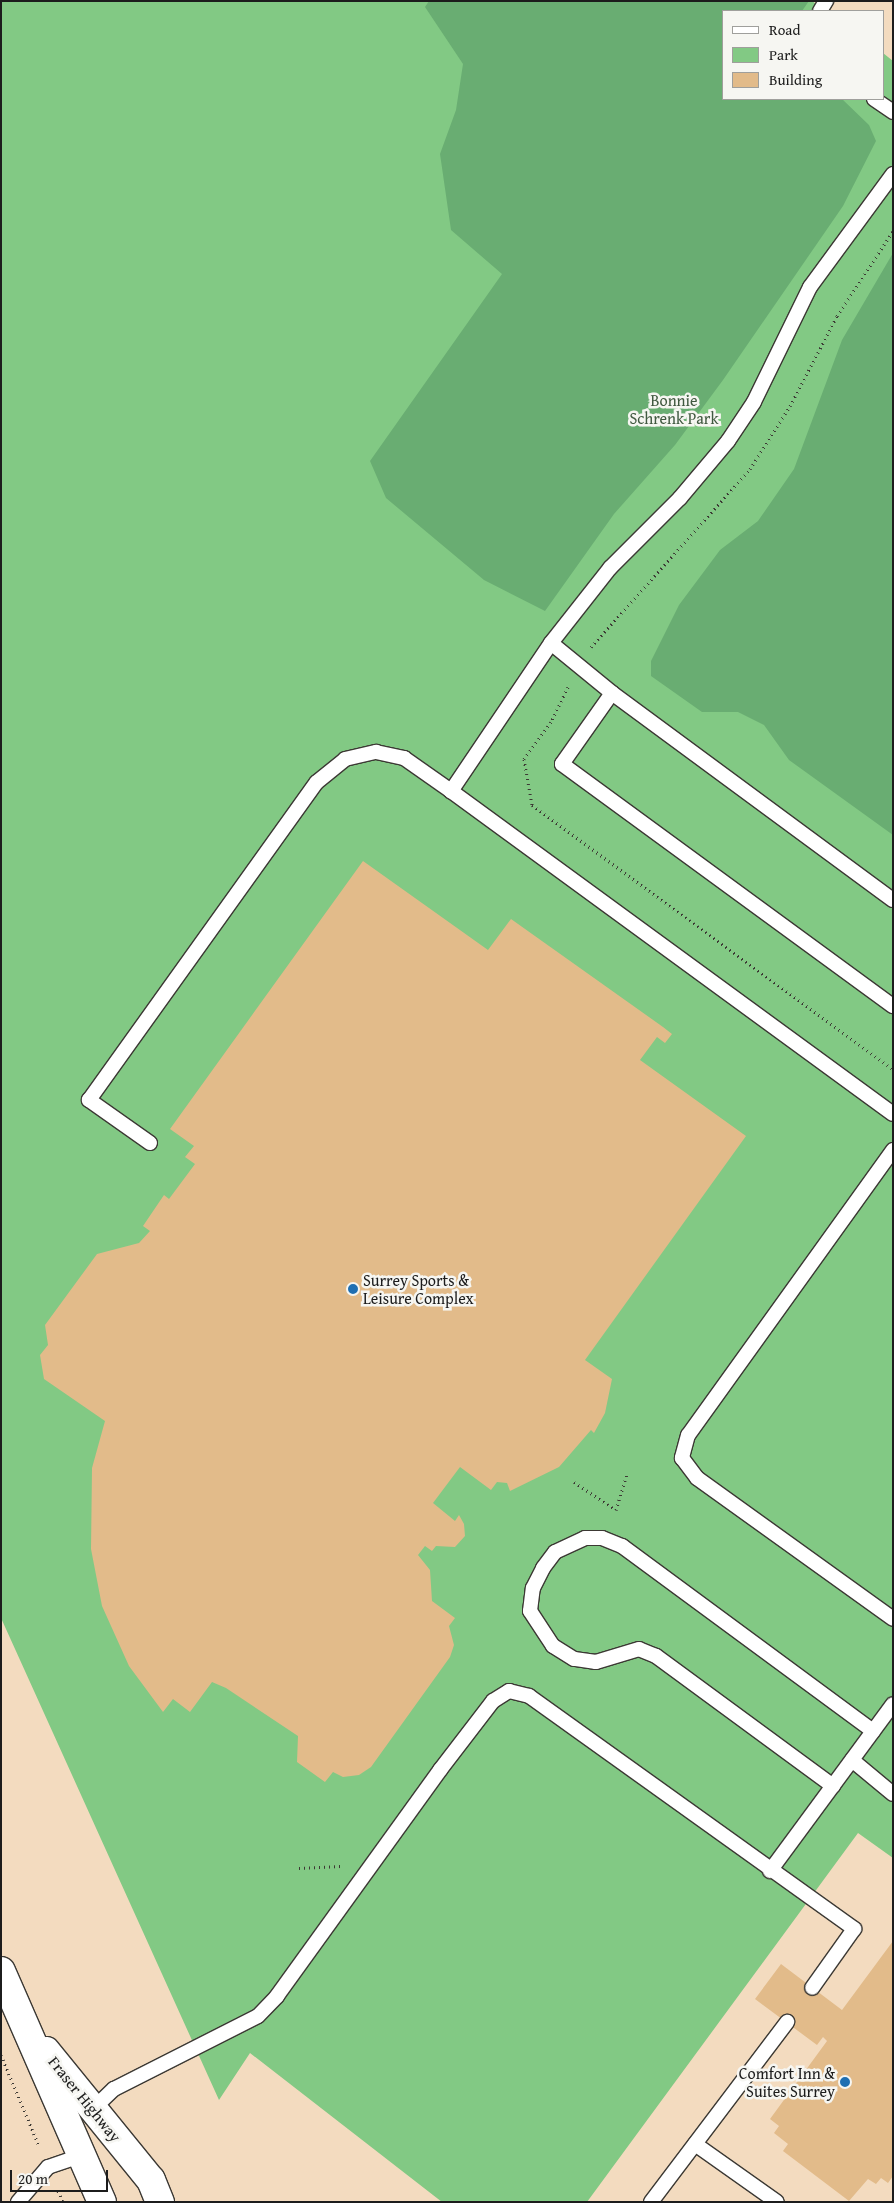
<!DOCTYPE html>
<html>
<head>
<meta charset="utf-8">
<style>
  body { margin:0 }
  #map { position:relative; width:894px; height:2203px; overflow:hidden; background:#f3dbbf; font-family:"Gentium Book Plus",serif }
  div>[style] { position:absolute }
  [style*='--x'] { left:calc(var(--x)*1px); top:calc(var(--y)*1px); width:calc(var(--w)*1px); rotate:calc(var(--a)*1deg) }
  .green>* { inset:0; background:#82c984 }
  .forest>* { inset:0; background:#69ad72 }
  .building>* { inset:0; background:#e2bb8a }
  .path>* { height:3px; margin-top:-1.5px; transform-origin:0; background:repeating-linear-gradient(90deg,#3c3934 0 1px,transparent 0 5px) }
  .roads { filter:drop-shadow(1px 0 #3c3934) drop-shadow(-1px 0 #3c3934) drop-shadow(0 1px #3c3934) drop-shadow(0 -1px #3c3934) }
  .service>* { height:14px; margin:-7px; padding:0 7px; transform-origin:7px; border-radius:7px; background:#fff }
  .primary>* { height:28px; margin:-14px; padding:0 14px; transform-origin:14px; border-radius:14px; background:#fff }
  .dots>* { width:14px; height:14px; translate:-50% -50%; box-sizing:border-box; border:2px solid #f6f6f2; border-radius:50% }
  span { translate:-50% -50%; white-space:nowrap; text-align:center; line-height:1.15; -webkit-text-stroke:5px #f6f6f2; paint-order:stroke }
  .park-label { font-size:16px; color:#405940 }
  .poi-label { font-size:16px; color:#1c1c1c }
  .left { translate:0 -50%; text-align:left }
  .right { translate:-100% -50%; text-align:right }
  .street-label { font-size:16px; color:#1c1c1c }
  .frame { position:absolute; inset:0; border:2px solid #1c1c1c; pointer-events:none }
  .legend { position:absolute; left:722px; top:10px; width:162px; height:90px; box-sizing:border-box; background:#f6f6f2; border:1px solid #9f9f9c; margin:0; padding:6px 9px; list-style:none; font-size:15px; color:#1c1c1c }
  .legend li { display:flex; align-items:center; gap:10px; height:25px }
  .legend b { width:25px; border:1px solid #9f9f9c }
  .scale { position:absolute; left:10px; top:2170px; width:98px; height:22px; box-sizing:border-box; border:2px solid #1c1c1c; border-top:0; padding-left:6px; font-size:15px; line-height:18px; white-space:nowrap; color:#1c1c1c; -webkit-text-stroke:4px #f6f6f2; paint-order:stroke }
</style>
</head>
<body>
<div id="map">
  <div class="green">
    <div style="clip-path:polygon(1px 1px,812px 1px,826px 11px,723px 11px,723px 99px,883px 99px,883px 53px,893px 61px,893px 1858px,858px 1833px,587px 2202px,442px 2202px,250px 2053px,219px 2100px,1px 1618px)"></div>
  </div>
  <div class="forest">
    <div style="clip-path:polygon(429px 1px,809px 1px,802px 11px,723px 11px,723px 99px,842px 99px,869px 125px,876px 141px,843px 206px,723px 380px,675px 445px,614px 514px,545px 611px,484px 580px,386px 498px,370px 461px,502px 274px,451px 230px,440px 154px,456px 110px,463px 64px,425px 7px)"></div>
    <div style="clip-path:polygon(893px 253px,893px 835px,789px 760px,764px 725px,738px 712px,702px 712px,651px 676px,651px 661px,679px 605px,720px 550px,758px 521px,794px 469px,842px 340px)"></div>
  </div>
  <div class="building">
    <div style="clip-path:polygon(363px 861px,488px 950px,511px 919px,663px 1027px,672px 1034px,665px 1043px,657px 1037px,640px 1060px,746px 1136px,585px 1360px,612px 1379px,605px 1413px,594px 1433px,591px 1430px,559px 1467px,510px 1491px,507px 1483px,497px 1482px,491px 1490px,460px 1467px,433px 1503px,455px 1521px,459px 1515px,464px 1524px,465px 1536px,455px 1547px,436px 1546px,432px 1551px,425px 1546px,418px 1555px,430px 1570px,432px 1601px,455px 1618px,449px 1626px,454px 1645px,450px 1657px,371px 1767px,359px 1775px,343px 1777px,333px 1772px,325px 1782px,297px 1762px,298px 1736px,226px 1688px,212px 1682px,190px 1712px,173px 1699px,163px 1712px,129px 1666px,102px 1606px,91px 1549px,92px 1468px,105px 1421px,44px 1379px,40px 1355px,48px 1345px,45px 1325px,97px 1254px,139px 1243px,150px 1231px,143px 1226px,164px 1195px,169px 1199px,195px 1164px,185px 1157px,194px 1146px,170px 1129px)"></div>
    <div style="clip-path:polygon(893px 1941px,893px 2176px,888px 2183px,881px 2178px,876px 2184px,868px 2179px,849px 2201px,783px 2151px,788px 2144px,774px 2133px,779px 2126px,770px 2119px,827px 2041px,823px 2037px,817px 2045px,755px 1999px,781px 1964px,842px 2010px)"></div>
  </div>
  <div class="path">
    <div style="--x:591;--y:647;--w:239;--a:-48.2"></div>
    <div style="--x:750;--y:469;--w:75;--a:-57.6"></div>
    <div style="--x:790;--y:406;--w:102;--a:-62.4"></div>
    <div style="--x:837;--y:316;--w:102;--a:-56.6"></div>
    <div style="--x:568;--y:687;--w:39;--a:116"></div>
    <div style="--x:551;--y:722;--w:46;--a:126.1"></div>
    <div style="--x:524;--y:759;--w:47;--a:80.1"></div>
    <div style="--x:532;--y:805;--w:447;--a:36.2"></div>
    <div style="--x:574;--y:1482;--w:50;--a:33.7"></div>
    <div style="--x:616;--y:1510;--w:38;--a:-73"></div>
    <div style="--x:299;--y:1868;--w:42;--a:-2.7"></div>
    <div style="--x:1;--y:2055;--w:99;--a:67.3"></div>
    <div style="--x:58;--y:2191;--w:12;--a:66"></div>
  </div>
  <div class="roads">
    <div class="service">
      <div style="--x:820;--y:11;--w:12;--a:-59"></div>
      <div style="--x:874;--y:99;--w:23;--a:34"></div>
      <div style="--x:893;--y:174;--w:140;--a:126.3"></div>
      <div style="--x:810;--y:287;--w:128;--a:116"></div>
      <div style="--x:754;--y:402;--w:47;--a:123.7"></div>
      <div style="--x:728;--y:441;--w:75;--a:130.1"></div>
      <div style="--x:680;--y:498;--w:99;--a:135"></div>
      <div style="--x:610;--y:568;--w:95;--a:128.2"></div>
      <div style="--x:551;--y:643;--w:179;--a:124"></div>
      <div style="--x:451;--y:791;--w:547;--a:36.16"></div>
      <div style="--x:551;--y:643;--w:79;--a:39.3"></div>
      <div style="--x:612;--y:693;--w:349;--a:36.4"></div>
      <div style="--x:612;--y:693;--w:87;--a:125.2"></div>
      <div style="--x:562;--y:764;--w:410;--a:36.2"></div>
      <div style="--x:150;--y:1143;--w:75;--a:-144.8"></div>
      <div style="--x:89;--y:1100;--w:391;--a:-54.4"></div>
      <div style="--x:317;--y:782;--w:36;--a:-39"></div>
      <div style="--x:345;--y:759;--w:32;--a:-13"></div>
      <div style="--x:376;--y:752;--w:29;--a:12"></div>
      <div style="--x:404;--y:758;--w:57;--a:35.1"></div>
      <div style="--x:893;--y:1150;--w:351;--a:125.7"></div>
      <div style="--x:688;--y:1435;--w:24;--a:105"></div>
      <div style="--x:682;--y:1458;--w:25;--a:53"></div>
      <div style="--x:697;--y:1478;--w:241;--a:35.7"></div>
      <div style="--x:852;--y:1760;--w:53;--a:39.7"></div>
      <div style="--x:833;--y:1786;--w:220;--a:-143.7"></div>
      <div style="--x:656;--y:1656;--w:18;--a:-158"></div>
      <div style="--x:639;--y:1649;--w:45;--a:163.2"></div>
      <div style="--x:596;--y:1662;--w:22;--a:-172"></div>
      <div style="--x:574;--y:1659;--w:25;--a:-148"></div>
      <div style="--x:553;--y:1646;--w:42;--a:-123.3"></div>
      <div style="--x:530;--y:1611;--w:23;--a:-83"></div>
      <div style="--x:533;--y:1588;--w:22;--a:-63"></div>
      <div style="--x:543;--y:1568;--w:20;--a:-53"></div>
      <div style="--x:555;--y:1552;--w:33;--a:-25"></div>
      <div style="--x:585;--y:1538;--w:17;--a:0"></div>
      <div style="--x:602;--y:1538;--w:22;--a:22"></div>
      <div style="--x:622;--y:1546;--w:312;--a:36.4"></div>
      <div style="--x:770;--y:1871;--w:207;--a:-53.6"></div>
      <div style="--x:93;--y:2109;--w:29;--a:-44"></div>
      <div style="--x:114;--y:2089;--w:161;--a:-26.9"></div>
      <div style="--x:258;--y:2016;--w:28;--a:-46"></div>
      <div style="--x:277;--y:1996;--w:279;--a:-54.2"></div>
      <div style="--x:440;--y:1770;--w:87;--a:-52.5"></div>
      <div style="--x:493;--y:1701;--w:19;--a:-32"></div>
      <div style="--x:509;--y:1691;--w:21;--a:14"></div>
      <div style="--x:529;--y:1696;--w:400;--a:35.6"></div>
      <div style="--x:854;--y:1929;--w:72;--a:125.4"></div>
      <div style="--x:695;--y:2144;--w:100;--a:35.3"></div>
      <div style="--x:18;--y:2202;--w:46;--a:-49.4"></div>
      <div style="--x:48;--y:2167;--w:36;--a:-19"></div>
      <div style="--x:651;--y:2202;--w:226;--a:-52.9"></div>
    </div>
    <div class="primary">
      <div style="--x:1;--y:1971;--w:252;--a:66.4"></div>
      <div style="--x:46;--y:2051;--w:166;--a:50.9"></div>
      <div style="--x:151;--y:2180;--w:24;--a:68"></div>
    </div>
  </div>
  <div class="dots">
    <div style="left:353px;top:1289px;background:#1f6fb2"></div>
    <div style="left:845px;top:2082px;background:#1f6fb2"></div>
  </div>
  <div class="park-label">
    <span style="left:674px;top:409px">Bonnie<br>Schrenk Park</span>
  </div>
  <div class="poi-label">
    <span class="left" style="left:363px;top:1289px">Surrey Sports &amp;<br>Leisure Complex</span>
    <span class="right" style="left:835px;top:2082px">Comfort Inn &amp;<br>Suites Surrey</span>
  </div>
  <div class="street-label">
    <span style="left:85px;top:2099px;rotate:51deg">Fraser Highway</span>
  </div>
  <div class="frame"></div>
  <ul class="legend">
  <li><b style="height:6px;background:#fff"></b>Road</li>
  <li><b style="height:14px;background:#82c984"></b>Park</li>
  <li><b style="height:14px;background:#e2bb8a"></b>Building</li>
  </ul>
  <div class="scale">20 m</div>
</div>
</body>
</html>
